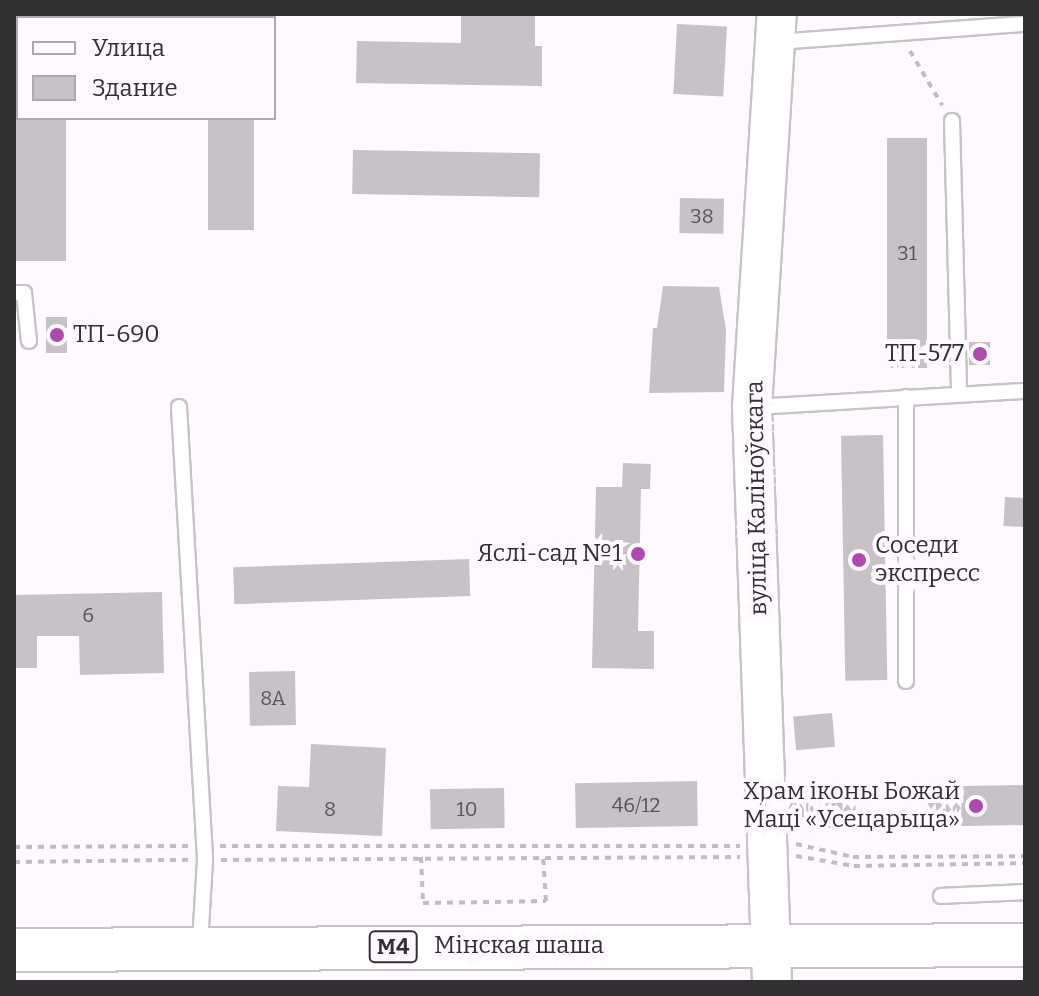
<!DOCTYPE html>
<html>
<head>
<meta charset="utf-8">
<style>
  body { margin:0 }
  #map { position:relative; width:1039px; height:996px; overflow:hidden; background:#fef9fe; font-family:Bitter,serif }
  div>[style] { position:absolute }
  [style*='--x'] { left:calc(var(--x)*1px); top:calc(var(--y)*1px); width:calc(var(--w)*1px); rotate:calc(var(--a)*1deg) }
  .building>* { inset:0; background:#c9c1c8; transform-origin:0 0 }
  .path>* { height:4px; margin-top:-2px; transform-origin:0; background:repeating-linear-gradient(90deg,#c0bcc0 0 6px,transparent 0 12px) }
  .roads { filter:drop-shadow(2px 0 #cac2c9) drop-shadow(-2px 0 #cac2c9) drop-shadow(0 2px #cac2c9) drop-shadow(0 -2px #cac2c9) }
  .lane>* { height:14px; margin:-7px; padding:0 7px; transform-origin:7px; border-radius:7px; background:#fff }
  .secondary>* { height:38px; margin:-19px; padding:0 19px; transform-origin:19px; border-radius:19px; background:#fff }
  .primary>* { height:42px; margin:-21px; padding:0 21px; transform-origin:21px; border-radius:21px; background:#fff }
  .dots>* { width:22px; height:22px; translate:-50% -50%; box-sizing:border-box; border:4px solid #fef9fe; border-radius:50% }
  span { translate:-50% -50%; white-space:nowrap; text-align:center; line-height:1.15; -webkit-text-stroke:8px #fef9fe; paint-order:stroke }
  .number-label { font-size:20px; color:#585458 }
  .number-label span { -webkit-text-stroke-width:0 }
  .shield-label span { padding:2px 6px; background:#fef9fe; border:2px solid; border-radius:6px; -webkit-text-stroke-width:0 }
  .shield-label { font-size:22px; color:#333033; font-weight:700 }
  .poi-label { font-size:24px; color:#333033 }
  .left { translate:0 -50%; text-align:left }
  .right { translate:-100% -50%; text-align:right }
  .street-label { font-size:24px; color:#333033 }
  .frame { position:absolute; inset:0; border:16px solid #333033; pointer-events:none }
  .legend { position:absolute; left:16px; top:16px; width:260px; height:104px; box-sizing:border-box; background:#fef9fe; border:2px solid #ada9ad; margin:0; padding:10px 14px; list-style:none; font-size:24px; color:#333033 }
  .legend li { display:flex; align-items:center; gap:16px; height:40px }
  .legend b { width:40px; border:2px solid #ada9ad }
</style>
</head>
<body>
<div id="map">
  <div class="building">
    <div style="clip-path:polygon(461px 14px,535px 14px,535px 46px,542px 46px,542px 86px,356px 83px,357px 41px,461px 43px)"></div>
    <div style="left:677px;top:24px;width:50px;height:70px;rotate:3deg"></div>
    <div style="left:14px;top:118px;width:52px;height:143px"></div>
    <div style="left:208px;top:118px;width:46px;height:112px"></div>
    <div style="left:887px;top:138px;width:40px;height:230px"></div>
    <div style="left:353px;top:150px;width:187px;height:44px;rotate:1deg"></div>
    <div style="left:680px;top:198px;width:44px;height:35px;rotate:1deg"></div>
    <div style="clip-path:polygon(663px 286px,719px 287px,726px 330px,724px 392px,649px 393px,653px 328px,657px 328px)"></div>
    <div style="left:46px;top:317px;width:21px;height:36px"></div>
    <div style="left:990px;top:342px;width:23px;height:21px;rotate:90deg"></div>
    <div style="left:883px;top:435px;width:245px;height:42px;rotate:89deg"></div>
    <div style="clip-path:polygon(623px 463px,651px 464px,650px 489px,641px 489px,638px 631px,654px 631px,654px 669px,592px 668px,596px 487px,622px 487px)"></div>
    <div style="left:1005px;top:497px;width:20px;height:29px;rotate:3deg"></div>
    <div style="left:469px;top:559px;width:37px;height:236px;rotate:88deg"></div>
    <div style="clip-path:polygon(162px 592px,164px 673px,80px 675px,79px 636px,37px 636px,37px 668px,14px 668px,14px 595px)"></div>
    <div style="left:295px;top:671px;width:54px;height:46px;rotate:89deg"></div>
    <div style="left:832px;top:713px;width:34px;height:39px;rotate:85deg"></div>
    <div style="clip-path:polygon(311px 744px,386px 748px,382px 836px,276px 831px,278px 786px,309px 787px)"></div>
    <div style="left:697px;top:781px;width:45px;height:122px;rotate:89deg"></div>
    <div style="left:1024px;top:785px;width:40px;height:97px;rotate:89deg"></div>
    <div style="left:504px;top:788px;width:40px;height:74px;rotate:89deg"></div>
    <div style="left:857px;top:789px;width:37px;height:69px;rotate:87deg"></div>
  </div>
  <div class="path">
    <div style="--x:910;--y:51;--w:63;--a:59.3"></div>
    <div style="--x:796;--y:844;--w:58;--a:12.8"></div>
    <div style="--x:853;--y:857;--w:172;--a:-0.3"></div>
    <div style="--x:220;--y:846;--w:520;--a:0"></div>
    <div style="--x:14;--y:847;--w:174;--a:-0.3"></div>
    <div style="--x:796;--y:856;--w:59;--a:9.8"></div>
    <div style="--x:854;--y:866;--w:171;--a:-1"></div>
    <div style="--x:421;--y:857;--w:46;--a:87.5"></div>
    <div style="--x:423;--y:903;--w:123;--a:-0.9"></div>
    <div style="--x:546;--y:901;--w:45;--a:-93.8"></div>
    <div style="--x:221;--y:860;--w:519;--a:-0.33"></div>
    <div style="--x:14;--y:862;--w:174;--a:-0.7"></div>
  </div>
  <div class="roads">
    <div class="lane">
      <div style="--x:777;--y:42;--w:249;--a:-4.2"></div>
      <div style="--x:952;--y:121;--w:270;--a:88.5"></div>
      <div style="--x:14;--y:293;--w:10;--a:0"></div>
      <div style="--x:24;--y:293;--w:48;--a:84.1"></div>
      <div style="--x:906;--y:397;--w:284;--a:90"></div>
      <div style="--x:179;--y:407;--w:454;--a:86.7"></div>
      <div style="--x:205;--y:860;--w:85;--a:93.4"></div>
      <div style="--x:753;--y:407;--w:272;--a:-3.4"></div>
      <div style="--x:941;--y:896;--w:84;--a:-2.7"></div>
    </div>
    <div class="secondary">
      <div style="--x:772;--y:982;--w:575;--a:-91.99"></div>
      <div style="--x:752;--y:407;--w:394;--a:-86.4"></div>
    </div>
    <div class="primary">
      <div style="--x:14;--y:950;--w:1011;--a:-0.28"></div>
    </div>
  </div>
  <div class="dots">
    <div style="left:57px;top:335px;background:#ae49ae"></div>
    <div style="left:980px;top:354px;background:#ae49ae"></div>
    <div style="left:638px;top:554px;background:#ae49ae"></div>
    <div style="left:859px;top:560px;background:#ae49ae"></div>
    <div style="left:976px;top:806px;background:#ae49ae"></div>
  </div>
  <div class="number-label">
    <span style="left:702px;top:216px">38</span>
    <span style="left:907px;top:253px">31</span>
    <span style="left:88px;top:615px">6</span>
    <span style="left:273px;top:698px">8А</span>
    <span style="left:636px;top:805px">46/12</span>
    <span style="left:330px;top:809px">8</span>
    <span style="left:467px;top:809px">10</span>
  </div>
  <div class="shield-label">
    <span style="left:393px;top:947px">М4</span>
  </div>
  <div class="poi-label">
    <span class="left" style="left:73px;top:335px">ТП-690</span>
    <span class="right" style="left:964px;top:354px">ТП-577</span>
    <span class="left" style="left:875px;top:560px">Соседи<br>экспресс</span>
    <span class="right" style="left:622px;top:554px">Яслі-сад №1</span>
    <span class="right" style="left:960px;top:806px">Храм іконы Божай<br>Маці «Усецарыца»</span>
  </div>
  <div class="street-label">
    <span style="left:757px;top:498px;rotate:-91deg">вуліца Каліноўскага</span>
    <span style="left:519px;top:946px">Мінская шаша</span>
  </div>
  <div class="frame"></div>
  <ul class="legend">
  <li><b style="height:10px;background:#fff"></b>Улица</li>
  <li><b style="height:22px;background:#c9c1c8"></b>Здание</li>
  </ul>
</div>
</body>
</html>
